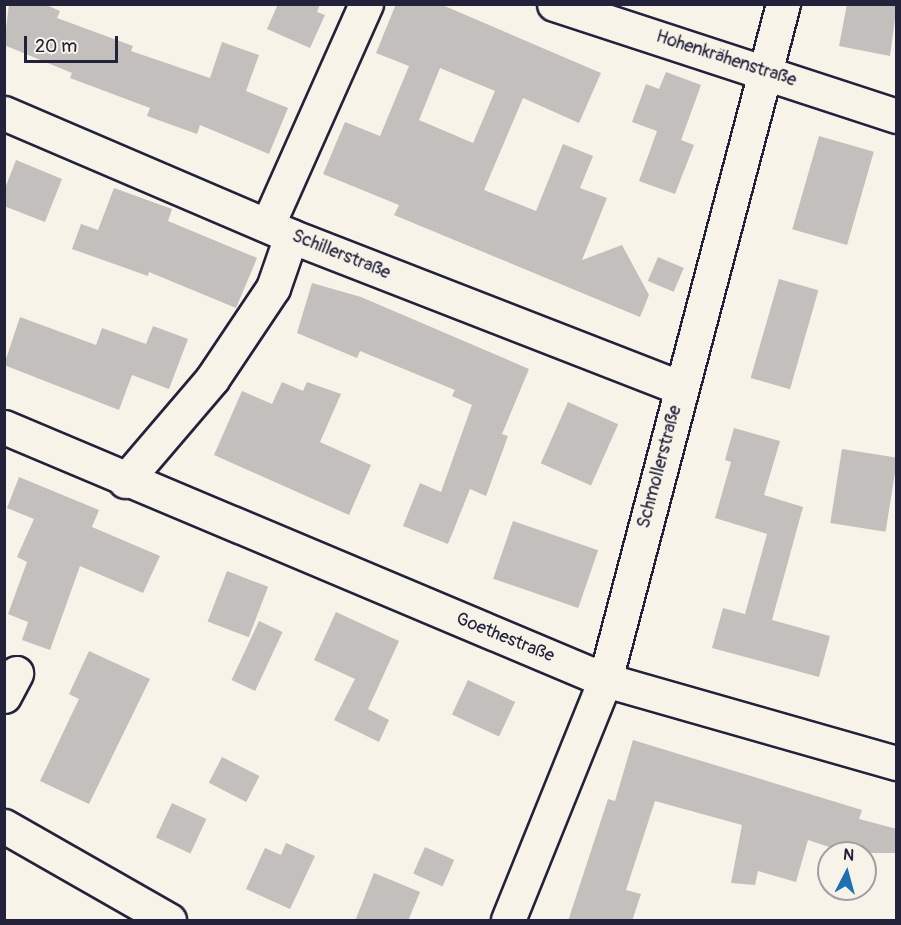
<!DOCTYPE html>
<html>
<head>
<meta charset="utf-8">
<style>
  body { margin:0 }
  #map { position:relative; width:901px; height:925px; overflow:hidden; background:#f7f3e8; font-family:Pangolin,sans-serif }
  div>[style] { position:absolute }
  [style*='--x'] { left:calc(var(--x)*1px); top:calc(var(--y)*1px); width:calc(var(--w)*1px); rotate:calc(var(--a)*1deg) }
  .building>* { inset:0; background:#c2bfbd; transform-origin:0 0 }
  .roads { filter:drop-shadow(2px 0 #22223b) drop-shadow(-2px 0 #22223b) drop-shadow(0 2px #22223b) drop-shadow(0 -2px #22223b) }
  .minor>* { height:33px; margin:-16.5px; padding:0 16.5px; transform-origin:16.5px; border-radius:16.5px; background:#f7f3e8 }
  span { translate:-50% -50%; white-space:nowrap; text-align:center; line-height:1.15; -webkit-text-stroke:4.5px #f7f3e8; paint-order:stroke }
  .street-label { font-size:18px; color:#22223b }
  .frame { position:absolute; inset:0; border:6px solid #22223b; pointer-events:none }
  .north { position:absolute; left:817px; top:841px; width:60px; height:60px; box-sizing:border-box; background:#f7f3e8; border:2px solid #a29fa3; border-radius:50%; rotate:6deg; font-size:16px; font-weight:700; line-height:24px; text-align:center; color:#22223b }
  .north::after { content:''; display:block; margin:auto; width:21px; height:27px; background:#1f6fb2; clip-path:polygon(50% 0,100% 100%,50% 72%,0 100%) }
  .scale { position:absolute; left:24px; top:36px; width:94px; height:27px; box-sizing:border-box; border:3px solid #22223b; border-top:0; padding-left:8px; font-size:18px; line-height:21px; white-space:nowrap; color:#22223b; -webkit-text-stroke:4px #f7f3e8; paint-order:stroke }
</style>
</head>
<body>
<div id="map">
  <div class="building">
    <div style="clip-path:polygon(9px 4px,44px 4px,60px 11px,57px 18px,133px 46px,131px 51px,210px 78px,222px 42px,259px 55px,246px 91px,288px 108px,269px 154px,200px 125px,197px 134px,147px 116px,150px 108px,70px 78px,72px 73px,4px 45px)"></div>
    <div style="clip-path:polygon(278px 4px,320px 4px,317px 12px,325px 15px,310px 48px,267px 29px)"></div>
    <div style="clip-path:polygon(evenodd,396px 4px,440px 4px,601px 73px,579px 123px,523px 98px,484px 190px,536px 211px,563px 144px,593px 156px,580px 188px,607px 198px,582px 260px,622px 245px,649px 295px,640px 317px,394px 215px,399px 205px,323px 174px,345px 122px,380px 136px,409px 66px,376px 53px,396px 4px,440px 68px,495px 91px,473px 143px,419px 120px,440px 68px)"></div>
    <div style="clip-path:polygon(847px 4px,897px 4px,890px 56px,839px 46px)"></div>
    <div style="clip-path:polygon(666px 72px,701px 85px,681px 140px,694px 145px,675px 194px,639px 181px,657px 131px,632px 122px,646px 84px,659px 89px)"></div>
    <div style="left:819px;top:136px;width:57px;height:97px;rotate:16deg"></div>
    <div style="clip-path:polygon(16px 160px,62px 179px,45px 222px,4px 206px,4px 191px)"></div>
    <div style="clip-path:polygon(114px 188px,172px 209px,168px 221px,257px 258px,236px 308px,149px 272px,148px 276px,72px 249px,81px 224px,98px 230px)"></div>
    <div style="left:658px;top:257px;width:28px;height:26px;rotate:23deg"></div>
    <div style="left:779px;top:279px;width:41px;height:103px;rotate:16deg"></div>
    <div style="clip-path:polygon(312px 283px,361px 297px,529px 369px,502px 434px,508px 436px,486px 496px,470px 489px,448px 544px,403px 526px,420px 483px,441px 492px,472px 405px,452px 396px,455px 390px,360px 351px,357px 358px,297px 333px)"></div>
    <div style="clip-path:polygon(20px 317px,96px 345px,102px 328px,146px 344px,153px 326px,188px 339px,169px 389px,132px 375px,119px 410px,4px 365px)"></div>
    <div style="clip-path:polygon(282px 382px,303px 391px,307px 382px,341px 394px,320px 442px,371px 465px,349px 515px,214px 455px,242px 391px,272px 404px)"></div>
    <div style="left:568px;top:402px;width:55px;height:67px;rotate:24deg"></div>
    <div style="clip-path:polygon(734px 428px,780px 441px,764px 495px,803px 507px,772px 620px,830px 636px,819px 677px,712px 648px,723px 608px,745px 614px,767px 534px,715px 518px,731px 462px,725px 460px)"></div>
    <div style="left:842px;top:449px;width:56px;height:75px;rotate:9deg"></div>
    <div style="clip-path:polygon(19px 477px,99px 510px,92px 527px,160px 556px,143px 593px,80px 566px,50px 650px,22px 640px,28px 622px,8px 614px,27px 562px,17px 557px,34px 519px,7px 508px)"></div>
    <div style="left:513px;top:521px;width:90px;height:61px;rotate:19deg"></div>
    <div style="left:227px;top:571px;width:44px;height:54px;rotate:21deg"></div>
    <div style="clip-path:polygon(336px 612px,399px 641px,368px 709px,389px 720px,379px 742px,334px 720px,355px 679px,314px 660px)"></div>
    <div style="left:259px;top:621px;width:26px;height:65px;rotate:25deg"></div>
    <div style="clip-path:polygon(89px 651px,150px 679px,89px 804px,40px 781px,79px 699px,69px 694px)"></div>
    <div style="left:468px;top:680px;width:52px;height:38px;rotate:25deg"></div>
    <div style="clip-path:polygon(633px 740px,862px 810px,859px 819px,897px 829px,897px 853px,847px 853px,808px 840px,796px 882px,758px 871px,755px 885px,731px 883px,742px 825px,655px 801px,626px 890px,641px 894px,632px 921px,568px 921px,608px 799px,615px 801px)"></div>
    <div style="left:222px;top:757px;width:42px;height:29px;rotate:27deg"></div>
    <div style="left:172px;top:803px;width:38px;height:38px;rotate:25deg"></div>
    <div style="clip-path:polygon(286px 843px,315px 856px,290px 909px,246px 889px,265px 848px,281px 855px)"></div>
    <div style="left:425px;top:847px;width:32px;height:29px;rotate:24deg"></div>
    <div style="clip-path:polygon(374px 873px,420px 892px,408px 921px,355px 921px)"></div>
  </div>
  <div class="roads">
    <div class="minor">
      <div style="--x:554;--y:4;--w:360;--a:18.1"></div>
      <div style="--x:4;--y:113;--w:312;--a:23.2"></div>
      <div style="--x:291;--y:236;--w:419;--a:21.3"></div>
      <div style="--x:268;--y:224;--w:241;--a:-66"></div>
      <div style="--x:4;--y:427;--w:652;--a:22.83"></div>
      <div style="--x:605;--y:680;--w:303;--a:15.9"></div>
      <div style="--x:125;--y:481;--w:134;--a:-49.5"></div>
      <div style="--x:212;--y:379;--w:110;--a:-56.2"></div>
      <div style="--x:273;--y:288;--w:55;--a:-70.9"></div>
      <div style="--x:4;--y:696;--w:26;--a:-62"></div>
      <div style="--x:4;--y:826;--w:190;--a:29.7"></div>
      <div style="--x:508;--y:920;--w:259;--a:-68"></div>
      <div style="--x:605;--y:680;--w:699;--a:-75.25"></div>
    </div>
  </div>
  <div class="street-label">
    <span style="left:726px;top:59px;rotate:18deg">Hohenkrähenstraße</span>
    <span style="left:341px;top:255px;rotate:22deg">Schillerstraße</span>
    <span style="left:660px;top:467px;rotate:-75deg">Schmollerstraße</span>
    <span style="left:505px;top:638px;rotate:22deg">Goethestraße</span>
  </div>
  <div class="frame"></div>
  <div class="north">N</div>
  <div class="scale">20 m</div>
</div>
</body>
</html>
